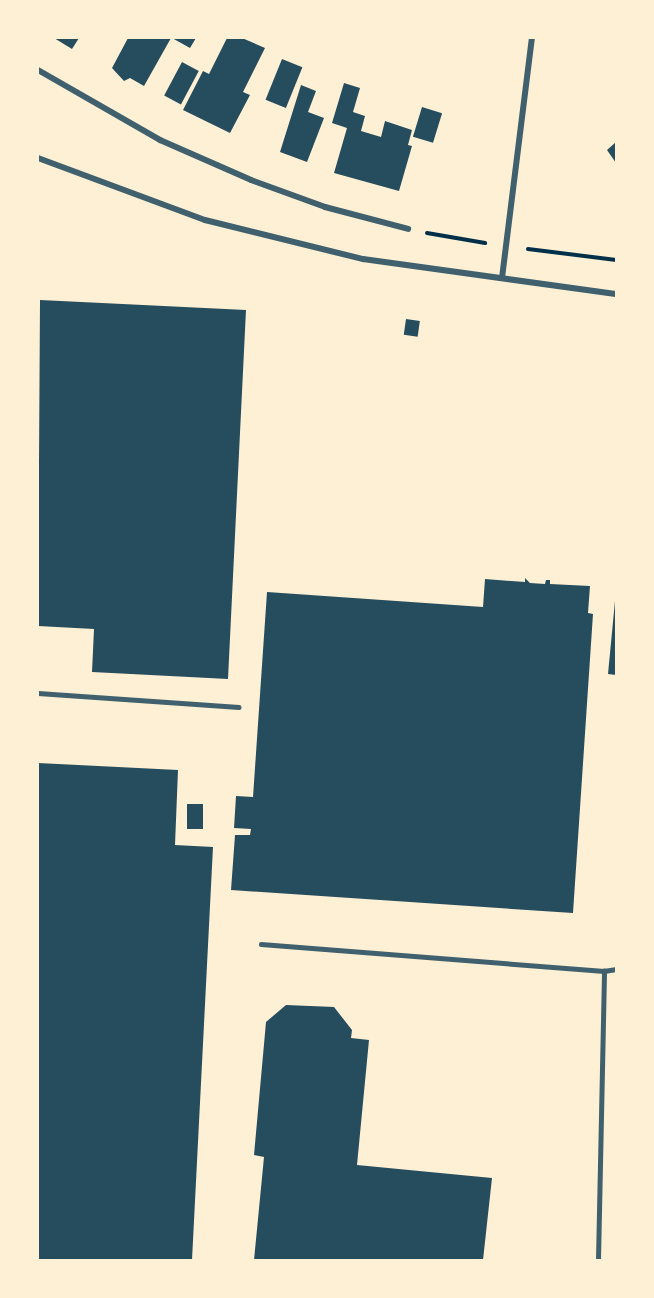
<!DOCTYPE html>
<html>
<head>
<meta charset="utf-8">
<style>
  body { margin:0 }
  #map { position:relative; width:654px; height:1298px; overflow:hidden; background:#fdf0d5; font-family:Jost,sans-serif }
  div>[style] { position:absolute }
  [style*='--x'] { left:calc(var(--x)*1px); top:calc(var(--y)*1px); width:calc(var(--w)*1px); rotate:calc(var(--a)*1deg) }
  .building>* { inset:0; background:#264d5e; transform-origin:0 0 }
  .path>* { height:4px; margin:-2px; padding:0 2px; transform-origin:2px; border-radius:2px; background:#003049 }
  .service>* { height:4.5px; margin:-2.25px; padding:0 2.25px; transform-origin:2.25px; border-radius:2.25px; background:#3f606c }
  .minor>* { height:6px; margin:-3px; padding:0 3px; transform-origin:3px; border-radius:3px; background:#3f606c }
  span { translate:-50% -50%; white-space:nowrap; text-align:center; line-height:1.15; -webkit-text-stroke:5px #fdf0d5; paint-order:stroke }
  .frame { position:absolute; inset:0; border:39px solid #fdf0d5; pointer-events:none }
</style>
</head>
<body>
<div id="map">
  <div class="building">
    <div style="clip-path:polygon(54px 38px,79px 38px,72px 49px)"></div>
    <div style="clip-path:polygon(128px 38px,171px 38px,144px 86px,130px 78px,124px 81px,112px 68px)"></div>
    <div style="clip-path:polygon(172px 38px,196px 38px,190px 48px)"></div>
    <div style="clip-path:polygon(227px 38px,242px 38px,265px 48px,243px 92px,250px 95px,230px 133px,183px 110px,203px 71px,209px 74px)"></div>
    <div style="left:282px;top:59px;width:22px;height:44px;rotate:22deg"></div>
    <div style="left:182px;top:62px;width:19px;height:38px;rotate:28deg"></div>
    <div style="clip-path:polygon(344px 83px,360px 88px,353px 112px,365px 116px,361px 131px,381px 137px,385px 121px,412px 130px,408px 145px,412px 146px,399px 191px,334px 173px,347px 128px,332px 123px)"></div>
    <div style="clip-path:polygon(301px 85px,316px 91px,308px 112px,324px 118px,307px 162px,280px 152px)"></div>
    <div style="left:422px;top:107px;width:21px;height:31px;rotate:17deg"></div>
    <div style="clip-path:polygon(616px 142px,616px 163px,607px 150px)"></div>
    <div style="clip-path:polygon(40px 300px,246px 310px,228px 679px,92px 672px,94px 629px,38px 626px)"></div>
    <div style="left:406px;top:319px;width:14px;height:16px;rotate:8deg"></div>
    <div style="clip-path:polygon(525px 578px,530px 583px,545px 584px,546px 580px,550px 580px,550px 584px,590px 586px,588px 613px,593px 614px,573px 913px,231px 890px,235px 835px,250px 835px,251px 829px,234px 828px,236px 796px,253px 797px,267px 592px,483px 607px,485px 579px,525px 582px)"></div>
    <div style="clip-path:polygon(615px 601px,616px 601px,616px 675px,608px 674px)"></div>
    <div style="clip-path:polygon(38px 763px,178px 770px,175px 845px,213px 847px,192px 1260px,38px 1260px)"></div>
    <div style="left:187px;top:804px;width:16px;height:25px"></div>
    <div style="clip-path:polygon(286px 1005px,334px 1007px,352px 1030px,351px 1038px,369px 1040px,357px 1165px,492px 1178px,483px 1260px,254px 1260px,264px 1157px,254px 1155px,266px 1022px)"></div>
  </div>
  <div class="path">
    <div style="--x:427;--y:233;--w:59;--a:9.8"></div>
    <div style="--x:528;--y:249;--w:89;--a:7.1"></div>
  </div>
  <div class="service">
    <div style="--x:38;--y:693;--w:201;--a:4"></div>
    <div style="--x:261;--y:944;--w:344;--a:4.5"></div>
    <div style="--x:598;--y:1260;--w:289;--a:-88.8"></div>
    <div style="--x:604;--y:971;--w:12;--a:-9"></div>
  </div>
  <div class="minor">
    <div style="--x:38;--y:70;--w:141;--a:29.8"></div>
    <div style="--x:160;--y:140;--w:99;--a:23.7"></div>
    <div style="--x:251;--y:180;--w:79;--a:20"></div>
    <div style="--x:325;--y:207;--w:86;--a:14.8"></div>
    <div style="--x:38;--y:158;--w:178;--a:20.4"></div>
    <div style="--x:205;--y:220;--w:163;--a:13.9"></div>
    <div style="--x:363;--y:259;--w:255;--a:7.9"></div>
    <div style="--x:502;--y:278;--w:242;--a:-82.9"></div>
  </div>
  <div class="frame"></div>
</div>
</body>
</html>
